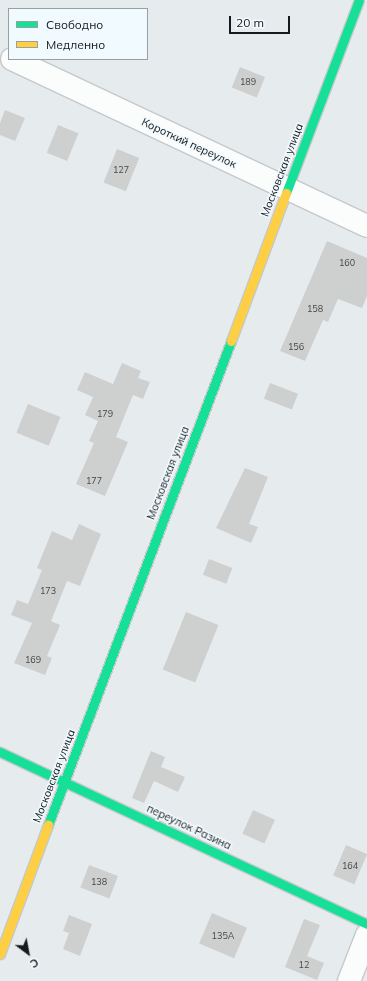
<!DOCTYPE html>
<html>
<head>
<meta charset="utf-8">
<style>
  body { margin:0 }
  #map { position:relative; width:367px; height:981px; overflow:hidden; background:#e6ecee; font-family:Mulish,sans-serif }
  div>[style] { position:absolute }
  [style*='--x'] { left:calc(var(--x)*1px); top:calc(var(--y)*1px); width:calc(var(--w)*1px); rotate:calc(var(--a)*1deg) }
  .building>* { inset:0; background:#cecfcf; transform-origin:0 0 }
  .roads { filter:drop-shadow(1px 0 #c4c9cb) drop-shadow(-1px 0 #c4c9cb) drop-shadow(0 1px #c4c9cb) drop-shadow(0 -1px #c4c9cb) }
  .street>* { height:22px; margin:-11px; padding:0 11px; transform-origin:11px; border-radius:11px; background:#fbfcfc }
  .fast>* { height:9px; margin:-4.5px; padding:0 4.5px; transform-origin:4.5px; border-radius:4.5px; background:#16e098 }
  .slow>* { height:9px; margin:-4.5px; padding:0 4.5px; transform-origin:4.5px; border-radius:4.5px; background:#ffcf43 }
  span { translate:-50% -50%; white-space:nowrap; text-align:center; line-height:1.15; -webkit-text-stroke:3px #f1fafe; paint-order:stroke }
  .number-label { font-size:9px; color:#444749 }
  .number-label span { -webkit-text-stroke-width:0 }
  .street-label { font-size:11px; color:#161a1c }
  .legend { position:absolute; left:8px; top:8px; width:140px; height:52px; box-sizing:border-box; background:#f1fafe; border:1px solid #99a0a4; margin:0; padding:5px 7px; list-style:none; font-size:12px; color:#161a1c }
  .legend li { display:flex; align-items:center; gap:8px; height:20px }
  .legend b { width:20px; border:1px solid #99a0a4 }
  .north { position:absolute; left:8px; top:933px; width:40px; height:40px; -webkit-text-stroke:3px #f1fafe; paint-order:stroke; rotate:148deg; font-size:11px; font-weight:700; line-height:16px; text-align:center; color:#161a1c }
  .north::after { content:''; display:block; margin:auto; width:14px; height:18px; background:#161a1c; clip-path:polygon(50% 0,100% 100%,50% 72%,0 100%) }
  .scale { position:absolute; left:229px; top:16px; width:61px; height:18px; box-sizing:border-box; border:2px solid #161a1c; border-top:0; padding-left:5px; font-size:12px; line-height:14px; white-space:nowrap; color:#161a1c; -webkit-text-stroke:3px #f1fafe; paint-order:stroke }
</style>
</head>
<body>
<div id="map">
  <div class="building">
    <div style="left:240px;top:67px;width:27px;height:22px;rotate:22deg"></div>
    <div style="clip-path:polygon(5px 110px,25px 118px,15px 141px,0 135px,0 123px)"></div>
    <div style="left:58px;top:125px;width:22px;height:30px;rotate:22deg"></div>
    <div style="left:117px;top:149px;width:24px;height:36px;rotate:22deg"></div>
    <div style="clip-path:polygon(327px 241px,367px 258px,367px 296px,362px 308px,338px 299px,328px 322px,323px 320px,305px 361px,280px 351px)"></div>
    <div style="clip-path:polygon(122px 363px,141px 371px,138px 378px,150px 382px,143px 399px,133px 395px,116px 437px,128px 442px,105px 496px,76px 484px,94px 443px,89px 441px,98px 421px,85px 415px,93px 397px,77px 390px,85px 372px,113px 384px)"></div>
    <div style="left:270px;top:383px;width:30px;height:17px;rotate:21deg"></div>
    <div style="left:28px;top:404px;width:35px;height:31px;rotate:22deg"></div>
    <div style="clip-path:polygon(245px 468px,268px 477px,249px 524px,258px 527px,251px 543px,216px 528px)"></div>
    <div style="clip-path:polygon(79px 524px,101px 534px,80px 586px,67px 581px,51px 621px,60px 625px,47px 656px,52px 658px,45px 675px,14px 663px,32px 623px,11px 615px,17px 600px,28px 604px,42px 570px,37px 568px,52px 531px,72px 540px)"></div>
    <div style="left:209px;top:559px;width:25px;height:17px;rotate:21deg"></div>
    <div style="left:186px;top:612px;width:35px;height:62px;rotate:22deg"></div>
    <div style="clip-path:polygon(151px 751px,165px 757px,161px 767px,185px 777px,178px 792px,154px 781px,144px 803px,132px 798px)"></div>
    <div style="left:253px;top:810px;width:24px;height:26px;rotate:24deg"></div>
    <div style="left:346px;top:845px;width:23px;height:33px;rotate:23deg"></div>
    <div style="left:89px;top:865px;width:31px;height:24px;rotate:21deg"></div>
    <div style="left:212px;top:913px;width:38px;height:33px;rotate:23deg"></div>
    <div style="clip-path:polygon(69px 915px,92px 924px,80px 956px,63px 949px,69px 933px,63px 931px)"></div>
    <div style="clip-path:polygon(304px 919px,320px 925px,307px 956px,324px 963px,317px 980px,285px 967px)"></div>
  </div>
  <div class="roads">
    <div class="street">
      <div style="--x:12;--y:59;--w:392;--a:25.2"></div>
      <div style="--x:349;--y:981;--w:49;--a:-68.6"></div>
    </div>
    <div class="fast">
      <div style="--x:286;--y:193;--w:206;--a:-69.3"></div>
      <div style="--x:0;--y:752;--w:405;--a:25.1"></div>
      <div style="--x:48;--y:825;--w:517;--a:-69.29"></div>
    </div>
    <div class="slow">
      <div style="--x:231;--y:341;--w:158;--a:-69.6"></div>
      <div style="--x:0;--y:954;--w:138;--a:-69.6"></div>
    </div>
  </div>
  <div class="number-label">
    <span style="left:248px;top:82px">189</span>
    <span style="left:121px;top:170px">127</span>
    <span style="left:347px;top:263px">160</span>
    <span style="left:315px;top:309px">158</span>
    <span style="left:296px;top:347px">156</span>
    <span style="left:105px;top:414px">179</span>
    <span style="left:94px;top:481px">177</span>
    <span style="left:48px;top:591px">173</span>
    <span style="left:33px;top:660px">169</span>
    <span style="left:350px;top:866px">164</span>
    <span style="left:99px;top:882px">138</span>
    <span style="left:223px;top:936px">135А</span>
    <span style="left:304px;top:965px">12</span>
  </div>
  <div class="street-label">
    <span style="left:189px;top:143px;rotate:25deg">Короткий переулок</span>
    <span style="left:282px;top:170px;rotate:-69deg">Московская улица</span>
    <span style="left:168px;top:473px;rotate:-69deg">Московская улица</span>
    <span style="left:54px;top:776px;rotate:-69deg">Московская улица</span>
    <span style="left:189px;top:827px;rotate:25deg">переулок Разина</span>
  </div>
  <ul class="legend">
  <li><b style="height:5px;background:#16e098"></b>Свободно</li>
  <li><b style="height:5px;background:#ffcf43"></b>Медленно</li>
  </ul>
  <div class="north">С</div>
  <div class="scale">20 m</div>
</div>
</body>
</html>
